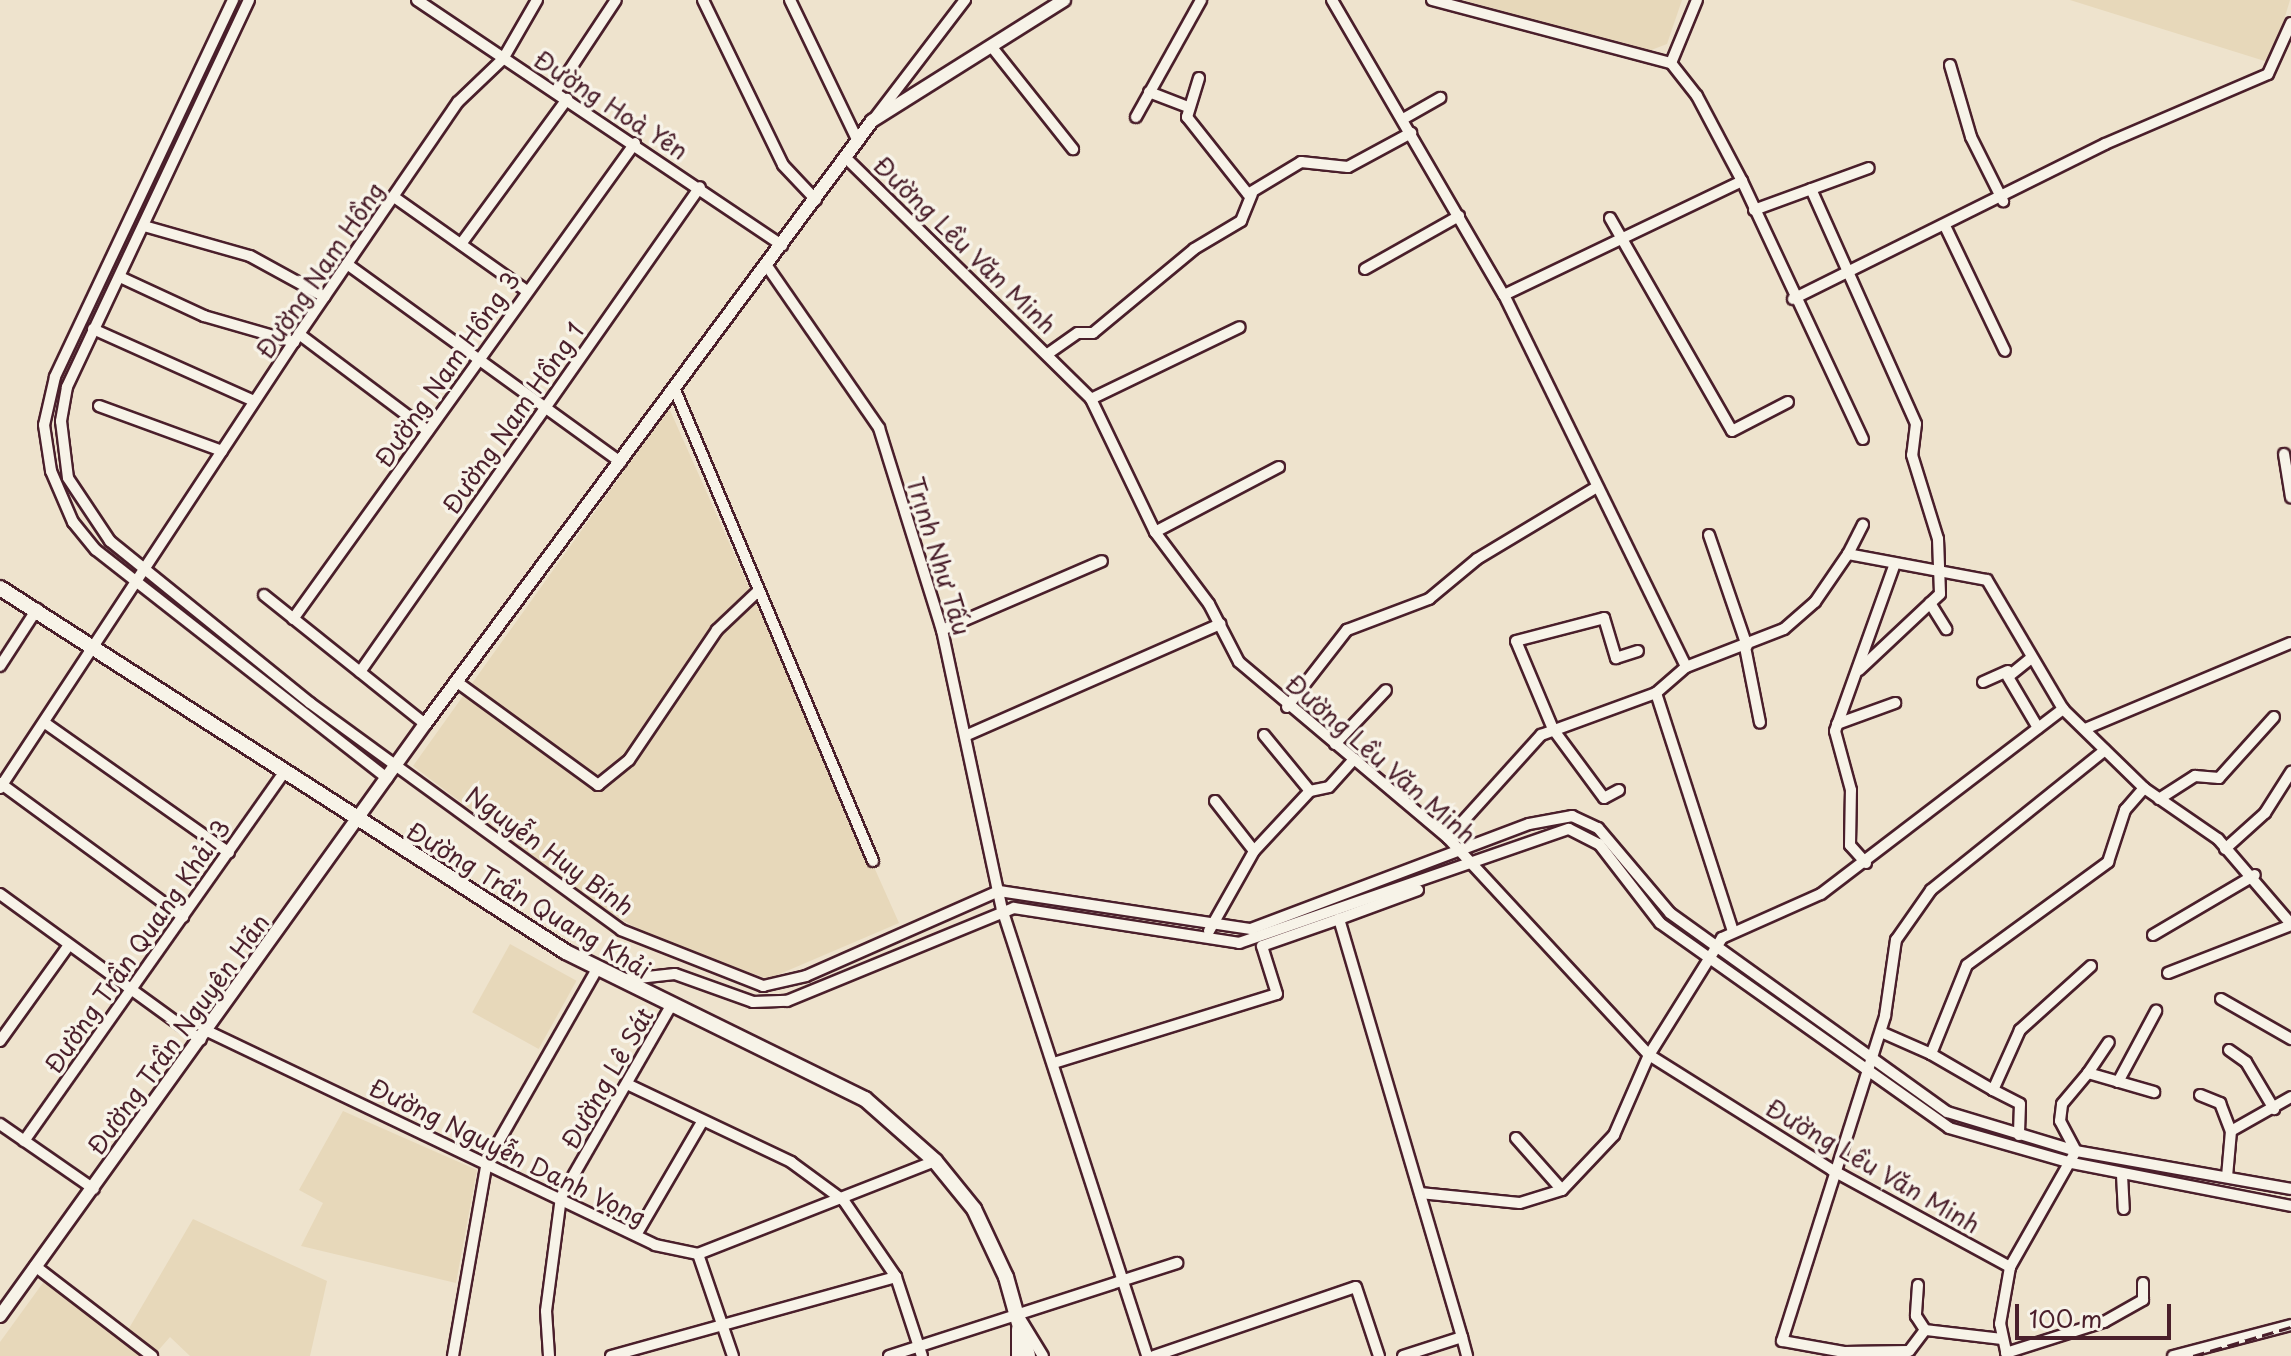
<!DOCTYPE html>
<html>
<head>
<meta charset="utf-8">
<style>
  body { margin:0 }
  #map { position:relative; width:2291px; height:1356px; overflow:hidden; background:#eee3cd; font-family:"Playpen Sans",sans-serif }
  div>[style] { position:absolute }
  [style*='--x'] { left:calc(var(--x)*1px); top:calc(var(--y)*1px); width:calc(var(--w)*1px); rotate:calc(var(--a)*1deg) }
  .built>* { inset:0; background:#e7d8ba; transform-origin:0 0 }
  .roads { filter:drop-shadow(2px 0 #4a1f2b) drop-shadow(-2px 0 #4a1f2b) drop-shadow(0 2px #4a1f2b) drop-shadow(0 -2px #4a1f2b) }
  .minor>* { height:10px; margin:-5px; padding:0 5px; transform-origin:5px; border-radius:5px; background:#f7f3e8 }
  .tertiary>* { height:12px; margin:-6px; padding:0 6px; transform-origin:6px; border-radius:6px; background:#f7f3e8 }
  .secondary>* { height:14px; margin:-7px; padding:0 7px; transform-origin:7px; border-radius:7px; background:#f7f3e8 }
  .rail>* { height:3px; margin-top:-1.5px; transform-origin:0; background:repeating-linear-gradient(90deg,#4a1f2b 0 12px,transparent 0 18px) }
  span { translate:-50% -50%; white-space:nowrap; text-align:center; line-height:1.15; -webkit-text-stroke:7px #f7f3e8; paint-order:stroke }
  .street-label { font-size:24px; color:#4a1f2b }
  .scale { position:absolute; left:2015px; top:1304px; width:156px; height:36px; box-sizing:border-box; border:4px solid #4a1f2b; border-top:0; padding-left:10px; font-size:24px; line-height:28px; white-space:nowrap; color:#4a1f2b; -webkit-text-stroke:6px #f7f3e8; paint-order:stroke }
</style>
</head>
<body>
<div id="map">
  <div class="built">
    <div style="clip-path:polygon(1463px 0,1682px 0,1667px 44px,1646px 52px)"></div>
    <div style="clip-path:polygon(2070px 0,2290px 0,2271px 63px)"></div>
    <div style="clip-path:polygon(669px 408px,899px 923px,768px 979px,652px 937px,600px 907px,413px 766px)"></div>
    <div style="left:510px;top:944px;width:76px;height:78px;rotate:29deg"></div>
    <div style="clip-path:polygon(343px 1111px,477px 1170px,456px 1283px,301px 1246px,323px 1203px,299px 1190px)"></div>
    <div style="clip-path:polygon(193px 1219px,327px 1281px,310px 1356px,190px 1356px,170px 1337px,156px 1353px,128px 1330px)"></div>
    <div style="clip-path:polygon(45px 1280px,147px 1356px,0 1356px,0 1342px)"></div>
  </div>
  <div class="roads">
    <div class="minor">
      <div style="--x:233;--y:0;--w:417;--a:115.3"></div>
      <div style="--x:55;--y:377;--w:49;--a:102.9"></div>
      <div style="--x:44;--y:425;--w:47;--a:81.3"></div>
      <div style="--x:51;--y:471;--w:56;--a:66.7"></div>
      <div style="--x:73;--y:522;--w:36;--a:51"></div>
      <div style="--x:96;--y:550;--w:370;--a:38.1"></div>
      <div style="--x:249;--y:0;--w:428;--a:115.2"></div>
      <div style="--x:67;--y:387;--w:35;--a:100"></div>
      <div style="--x:61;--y:421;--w:57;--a:83"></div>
      <div style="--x:68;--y:478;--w:76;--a:56.3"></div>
      <div style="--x:110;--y:541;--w:257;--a:39"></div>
      <div style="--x:310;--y:703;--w:385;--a:36.1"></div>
      <div style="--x:621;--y:930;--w:153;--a:21.5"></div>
      <div style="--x:763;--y:986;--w:44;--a:-13.1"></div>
      <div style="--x:806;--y:976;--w:211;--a:-23.8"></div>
      <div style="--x:999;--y:891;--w:255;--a:8.6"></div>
      <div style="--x:1251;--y:929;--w:297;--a:-20.7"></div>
      <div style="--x:1529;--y:824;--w:44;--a:-10.5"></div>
      <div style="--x:1572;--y:816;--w:29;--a:25"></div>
      <div style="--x:1598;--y:828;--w:111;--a:49.7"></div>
      <div style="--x:1670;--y:913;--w:341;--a:35.7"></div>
      <div style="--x:1947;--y:1112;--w:135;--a:16.8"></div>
      <div style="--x:2076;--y:1151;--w:218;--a:10"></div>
      <div style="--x:417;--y:0;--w:440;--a:33.9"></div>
      <div style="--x:703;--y:0;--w:183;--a:64.1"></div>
      <div style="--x:783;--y:165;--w:48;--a:46.7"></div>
      <div style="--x:790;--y:0;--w:157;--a:64.3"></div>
      <div style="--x:1332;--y:0;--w:341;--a:59.8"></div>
      <div style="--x:1504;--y:295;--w:414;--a:63.9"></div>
      <div style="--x:1432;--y:0;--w:247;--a:14.8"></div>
      <div style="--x:1671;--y:63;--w:68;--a:-67.6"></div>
      <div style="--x:991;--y:46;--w:132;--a:51.5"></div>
      <div style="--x:1671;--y:63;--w:42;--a:51.8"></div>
      <div style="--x:1697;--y:96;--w:96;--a:62.1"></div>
      <div style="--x:1742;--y:181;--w:285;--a:64.9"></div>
      <div style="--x:1950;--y:65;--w:75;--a:73.7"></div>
      <div style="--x:1971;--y:137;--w:72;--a:63.4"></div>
      <div style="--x:1199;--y:78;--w:41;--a:107.1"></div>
      <div style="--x:1187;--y:117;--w:98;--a:51.6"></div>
      <div style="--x:1248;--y:194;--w:62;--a:-31.1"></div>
      <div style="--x:1301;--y:162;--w:47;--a:6.1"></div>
      <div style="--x:1348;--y:167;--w:72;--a:-28.4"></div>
      <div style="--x:555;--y:92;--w:110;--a:-56.5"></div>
      <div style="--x:1149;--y:92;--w:40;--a:21"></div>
      <div style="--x:1136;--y:117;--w:134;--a:-60.9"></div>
      <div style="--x:874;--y:119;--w:150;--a:-52.6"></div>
      <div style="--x:1403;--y:119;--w:43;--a:-29.6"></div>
      <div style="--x:846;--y:158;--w:344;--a:44.5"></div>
      <div style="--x:1091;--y:399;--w:148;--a:64.3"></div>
      <div style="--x:1155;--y:532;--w:90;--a:53.1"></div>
      <div style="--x:1209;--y:604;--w:65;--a:62.7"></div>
      <div style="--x:1239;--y:662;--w:273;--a:40.1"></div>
      <div style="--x:1448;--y:838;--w:296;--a:47.2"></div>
      <div style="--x:1649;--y:1055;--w:216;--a:32.1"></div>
      <div style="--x:1832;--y:1170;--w:203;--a:28.6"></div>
      <div style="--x:1811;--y:189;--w:257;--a:65.9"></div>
      <div style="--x:1916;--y:424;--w:31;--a:97"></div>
      <div style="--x:1912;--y:455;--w:88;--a:72.8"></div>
      <div style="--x:1938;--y:539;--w:55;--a:87.9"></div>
      <div style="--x:1940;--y:594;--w:111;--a:136.8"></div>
      <div style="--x:394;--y:197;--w:163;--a:35.3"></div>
      <div style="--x:1754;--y:210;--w:122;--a:-20.1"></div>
      <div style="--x:1610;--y:218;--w:245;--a:60.2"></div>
      <div style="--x:1732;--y:431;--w:63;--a:-27.4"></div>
      <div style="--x:144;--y:226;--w:110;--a:15.8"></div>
      <div style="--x:250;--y:256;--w:85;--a:28.7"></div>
      <div style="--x:1946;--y:228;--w:136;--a:64.4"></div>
      <div style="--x:461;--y:244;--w:180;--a:-53.8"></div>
      <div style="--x:347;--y:264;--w:338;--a:35.9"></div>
      <div style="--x:767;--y:266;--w:197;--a:55.3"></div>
      <div style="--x:879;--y:428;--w:212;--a:72.7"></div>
      <div style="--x:942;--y:630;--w:285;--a:77.9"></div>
      <div style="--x:1002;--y:909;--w:470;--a:72"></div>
      <div style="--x:1365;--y:269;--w:108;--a:-29.4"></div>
      <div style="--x:120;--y:277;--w:93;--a:24.9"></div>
      <div style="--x:204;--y:316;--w:94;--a:16.1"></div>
      <div style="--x:1504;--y:295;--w:264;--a:-25.6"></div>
      <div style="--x:1793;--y:299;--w:348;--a:-26.4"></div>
      <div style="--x:2105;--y:144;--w:177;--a:-23.2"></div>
      <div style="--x:2268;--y:74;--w:56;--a:-65.7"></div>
      <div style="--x:93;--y:329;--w:176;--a:24.1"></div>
      <div style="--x:299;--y:334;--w:161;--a:36.9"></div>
      <div style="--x:1049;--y:353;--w:35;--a:-35"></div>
      <div style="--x:1078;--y:333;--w:15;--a:0"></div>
      <div style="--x:1093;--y:333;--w:131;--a:-39.7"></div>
      <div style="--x:1194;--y:249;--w:55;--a:-30.8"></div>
      <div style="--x:1241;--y:221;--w:29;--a:-68"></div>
      <div style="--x:675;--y:390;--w:511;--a:67.2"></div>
      <div style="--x:1091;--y:399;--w:165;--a:-25.8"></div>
      <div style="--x:99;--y:406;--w:131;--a:20.1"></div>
      <div style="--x:2284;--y:454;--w:44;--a:80.8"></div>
      <div style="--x:1155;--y:532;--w:140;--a:-27.7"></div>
      <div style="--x:1709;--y:535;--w:117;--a:71.1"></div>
      <div style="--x:1848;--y:554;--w:33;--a:-63"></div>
      <div style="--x:264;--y:595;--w:206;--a:38.7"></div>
      <div style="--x:1930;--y:603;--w:31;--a:58"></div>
      <div style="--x:293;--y:619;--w:586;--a:-54.3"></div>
      <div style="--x:942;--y:630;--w:174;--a:-23.3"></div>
      <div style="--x:1745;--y:647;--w:77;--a:78.8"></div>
      <div style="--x:2030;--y:659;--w:28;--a:141"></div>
      <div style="--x:2008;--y:677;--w:59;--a:59.5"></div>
      <div style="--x:0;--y:666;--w:68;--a:-57"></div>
      <div style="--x:360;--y:672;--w:592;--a:-54.97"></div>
      <div style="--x:457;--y:682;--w:175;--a:36.1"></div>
      <div style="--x:598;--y:785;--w:40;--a:-39"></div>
      <div style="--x:629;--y:760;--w:157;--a:-55.9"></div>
      <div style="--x:717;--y:630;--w:54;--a:-43.5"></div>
      <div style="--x:1983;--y:682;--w:27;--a:-24"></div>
      <div style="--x:1656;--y:693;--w:251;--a:72.1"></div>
      <div style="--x:1287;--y:707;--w:98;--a:-52.1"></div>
      <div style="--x:1347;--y:630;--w:88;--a:-20.7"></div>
      <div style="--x:1429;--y:599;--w:62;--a:-39.8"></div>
      <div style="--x:1477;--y:559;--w:140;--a:-31"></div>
      <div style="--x:45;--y:723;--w:225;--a:35.2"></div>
      <div style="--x:1837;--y:724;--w:62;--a:-19.9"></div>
      <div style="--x:2085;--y:729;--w:223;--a:-22.7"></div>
      <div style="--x:1264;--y:735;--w:72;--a:50.6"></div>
      <div style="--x:965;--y:736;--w:279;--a:-23.7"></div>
      <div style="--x:1335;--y:744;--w:74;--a:-46.6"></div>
      <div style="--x:0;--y:783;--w:227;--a:36.2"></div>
      <div style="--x:0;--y:788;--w:544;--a:-56.63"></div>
      <div style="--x:299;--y:334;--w:281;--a:-55.6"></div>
      <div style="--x:458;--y:102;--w:62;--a:-43.7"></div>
      <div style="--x:503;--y:59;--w:68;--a:-60"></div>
      <div style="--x:1619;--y:790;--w:17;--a:152"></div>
      <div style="--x:1604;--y:798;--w:86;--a:-126.5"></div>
      <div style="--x:1553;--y:729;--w:95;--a:-112.8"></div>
      <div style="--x:1516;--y:641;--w:91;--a:-14.6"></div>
      <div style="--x:1604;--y:618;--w:42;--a:73.3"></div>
      <div style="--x:1616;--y:658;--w:23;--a:-18"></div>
      <div style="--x:2159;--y:799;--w:43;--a:-32.6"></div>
      <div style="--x:2195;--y:776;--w:24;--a:5"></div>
      <div style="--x:2219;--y:778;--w:82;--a:-48"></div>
      <div style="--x:1215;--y:801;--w:63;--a:52"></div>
      <div style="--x:1448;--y:838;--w:139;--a:-47.9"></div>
      <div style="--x:1541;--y:735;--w:122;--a:-20.1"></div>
      <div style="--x:1656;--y:693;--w:40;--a:-41"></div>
      <div style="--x:1686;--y:667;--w:105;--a:-21.2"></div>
      <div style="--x:1784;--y:629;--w:41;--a:-41.1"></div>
      <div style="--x:1815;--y:602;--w:58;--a:-55.5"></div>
      <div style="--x:1848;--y:554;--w:141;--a:10.6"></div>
      <div style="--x:1987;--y:580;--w:150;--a:59.5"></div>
      <div style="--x:2063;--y:709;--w:113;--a:44.3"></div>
      <div style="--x:2144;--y:788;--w:90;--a:34.6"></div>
      <div style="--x:2218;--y:839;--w:112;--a:49.3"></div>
      <div style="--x:2225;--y:849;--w:54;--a:-42"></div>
      <div style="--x:2265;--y:813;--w:49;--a:-57.6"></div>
      <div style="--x:1866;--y:863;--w:24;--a:-132"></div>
      <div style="--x:1850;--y:845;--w:55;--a:-89"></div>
      <div style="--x:1851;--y:790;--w:61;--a:-105.2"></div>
      <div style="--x:1835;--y:731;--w:178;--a:-70.3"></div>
      <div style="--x:1418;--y:890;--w:84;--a:159.8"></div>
      <div style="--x:1339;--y:919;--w:436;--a:73.6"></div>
      <div style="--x:0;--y:894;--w:248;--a:36"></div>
      <div style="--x:1209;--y:931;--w:92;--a:-60.6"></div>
      <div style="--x:1254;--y:851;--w:82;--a:-47"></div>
      <div style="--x:1310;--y:791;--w:19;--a:-12"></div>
      <div style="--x:1329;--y:787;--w:38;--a:-48"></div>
      <div style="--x:2153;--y:935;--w:118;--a:-30.5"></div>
      <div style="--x:2091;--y:966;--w:96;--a:138"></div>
      <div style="--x:2020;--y:1030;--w:66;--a:114.2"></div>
      <div style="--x:1993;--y:1090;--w:72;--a:-149.9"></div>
      <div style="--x:1931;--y:1054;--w:96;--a:-68"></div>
      <div style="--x:1967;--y:965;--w:175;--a:-36.1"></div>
      <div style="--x:2108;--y:862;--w:55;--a:-71.9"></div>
      <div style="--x:2125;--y:810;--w:29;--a:-49"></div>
      <div style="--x:2168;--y:973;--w:132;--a:-21.3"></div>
      <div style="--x:620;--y:980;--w:55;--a:-6.2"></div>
      <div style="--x:675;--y:974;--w:83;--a:19.7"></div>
      <div style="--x:753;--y:1002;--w:34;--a:-2"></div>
      <div style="--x:787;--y:1001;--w:245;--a:-22.3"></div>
      <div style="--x:1014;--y:908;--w:228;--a:8.8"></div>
      <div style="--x:1239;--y:943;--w:349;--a:-19.1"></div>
      <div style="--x:1569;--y:829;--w:34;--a:27"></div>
      <div style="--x:1599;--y:844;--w:100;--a:52.3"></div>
      <div style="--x:1660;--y:923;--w:354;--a:35.3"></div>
      <div style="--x:1949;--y:1128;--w:128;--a:15.9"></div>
      <div style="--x:2072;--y:1163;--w:223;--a:11.1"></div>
      <div style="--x:2221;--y:999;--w:81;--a:29.7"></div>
      <div style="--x:207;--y:1031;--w:496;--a:25.5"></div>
      <div style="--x:655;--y:1245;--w:44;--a:11.8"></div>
      <div style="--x:698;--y:1254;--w:108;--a:71.1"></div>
      <div style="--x:1881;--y:1032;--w:55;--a:23.7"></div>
      <div style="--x:0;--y:1041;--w:118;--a:-54.3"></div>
      <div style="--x:2229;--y:1050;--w:21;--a:35"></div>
      <div style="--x:2246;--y:1062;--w:55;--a:59.2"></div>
      <div style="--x:1057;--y:1062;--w:230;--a:-17.2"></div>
      <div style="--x:1277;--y:994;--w:50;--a:-107.4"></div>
      <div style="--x:1262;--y:946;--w:82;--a:-19.3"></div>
      <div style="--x:2088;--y:1073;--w:37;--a:-56"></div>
      <div style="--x:2118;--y:1082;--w:81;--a:-61.8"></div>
      <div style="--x:627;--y:1084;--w:182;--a:25.4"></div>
      <div style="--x:791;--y:1162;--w:66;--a:36.3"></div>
      <div style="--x:844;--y:1201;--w:92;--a:55.6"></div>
      <div style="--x:896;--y:1277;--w:83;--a:71.8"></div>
      <div style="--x:1993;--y:1090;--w:30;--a:27"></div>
      <div style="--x:2020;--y:1104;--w:31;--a:92"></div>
      <div style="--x:2200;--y:1095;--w:22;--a:22"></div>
      <div style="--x:2220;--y:1103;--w:30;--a:69"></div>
      <div style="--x:2231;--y:1131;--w:46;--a:95"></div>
      <div style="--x:0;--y:1124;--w:114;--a:34.7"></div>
      <div style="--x:2231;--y:1131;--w:69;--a:-29.5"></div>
      <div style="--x:1516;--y:1138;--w:69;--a:48.5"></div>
      <div style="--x:24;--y:1141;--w:448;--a:-54.8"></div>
      <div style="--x:2122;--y:1175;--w:34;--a:87"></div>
      <div style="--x:1420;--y:1193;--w:100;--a:5.7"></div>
      <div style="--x:1520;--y:1203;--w:44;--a:-17.2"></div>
      <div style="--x:1562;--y:1190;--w:76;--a:-46.6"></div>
      <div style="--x:1614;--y:1135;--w:87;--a:-66.4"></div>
      <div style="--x:1649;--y:1055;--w:138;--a:-58"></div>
      <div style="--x:1722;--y:938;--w:108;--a:-24"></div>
      <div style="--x:1821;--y:894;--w:305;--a:-37.4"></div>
      <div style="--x:636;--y:1235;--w:131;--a:-59.7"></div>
      <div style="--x:698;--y:1254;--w:255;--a:-21.4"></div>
      <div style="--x:35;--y:1266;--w:148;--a:37.6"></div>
      <div style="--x:1918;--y:1285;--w:31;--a:94"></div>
      <div style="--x:1916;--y:1316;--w:17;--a:57"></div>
      <div style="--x:1021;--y:1320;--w:42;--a:58.6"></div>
      <div style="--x:2002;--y:1339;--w:78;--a:-173.3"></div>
      <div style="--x:1925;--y:1330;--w:26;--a:127"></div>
      <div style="--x:1909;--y:1351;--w:65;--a:179.1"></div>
      <div style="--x:1844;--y:1352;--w:63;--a:-169.9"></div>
      <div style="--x:1782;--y:1341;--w:341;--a:-72.4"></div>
      <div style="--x:1885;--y:1016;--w:77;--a:-81.8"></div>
      <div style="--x:1896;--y:940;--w:61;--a:-55"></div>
      <div style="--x:1931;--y:890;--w:223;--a:-38.8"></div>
      <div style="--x:2006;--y:1353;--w:103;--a:-17.6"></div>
      <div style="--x:2104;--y:1322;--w:45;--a:-29.4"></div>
      <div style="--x:2143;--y:1300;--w:17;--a:-90"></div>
      <div style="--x:453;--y:1356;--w:197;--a:-80.1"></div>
      <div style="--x:487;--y:1162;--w:222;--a:-60.3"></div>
      <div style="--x:549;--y:1356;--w:45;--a:-93.8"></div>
      <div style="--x:546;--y:1311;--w:115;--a:-82.5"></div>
      <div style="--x:561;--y:1197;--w:220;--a:-60.1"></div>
      <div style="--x:611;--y:1356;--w:296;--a:-15.5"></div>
      <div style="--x:889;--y:1356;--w:303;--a:-17.9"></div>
      <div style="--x:1017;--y:1356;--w:27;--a:-90"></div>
      <div style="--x:1154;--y:1356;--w:213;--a:-18.9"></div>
      <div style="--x:1356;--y:1287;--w:73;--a:71.6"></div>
      <div style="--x:1403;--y:1356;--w:62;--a:-17.9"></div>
      <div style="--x:1462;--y:1337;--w:20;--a:75"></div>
      <div style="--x:2007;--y:1356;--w:33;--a:-102"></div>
      <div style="--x:2000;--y:1324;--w:58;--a:-80"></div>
      <div style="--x:2010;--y:1267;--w:133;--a:-60.4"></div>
      <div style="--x:2076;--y:1151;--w:34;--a:-118"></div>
      <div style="--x:2060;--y:1121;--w:17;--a:-83"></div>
      <div style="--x:2062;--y:1104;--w:40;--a:-50"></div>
      <div style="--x:2088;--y:1073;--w:69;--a:16.1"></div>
      <div style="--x:2173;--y:1356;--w:122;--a:-14.7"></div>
    </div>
    <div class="tertiary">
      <div style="--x:0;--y:1316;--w:729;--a:-54.33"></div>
      <div style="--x:425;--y:724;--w:751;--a:-53.45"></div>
      <div style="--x:872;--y:121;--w:227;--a:-32.2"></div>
    </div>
    <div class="secondary">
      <div style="--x:0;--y:588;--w:673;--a:32.75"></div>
      <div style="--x:566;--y:952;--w:333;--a:26.2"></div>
      <div style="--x:865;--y:1099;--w:94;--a:41.5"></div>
      <div style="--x:935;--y:1161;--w:62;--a:50.9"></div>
      <div style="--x:974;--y:1209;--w:75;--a:64.8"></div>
      <div style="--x:1006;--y:1277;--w:82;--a:74.4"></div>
    </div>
  </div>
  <div class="rail">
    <div style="--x:2193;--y:1356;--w:102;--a:-16.5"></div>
  </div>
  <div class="street-label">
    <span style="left:611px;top:105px;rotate:33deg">Đường Hoà Yên</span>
    <span style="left:965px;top:245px;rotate:44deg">Đường Lều Văn Minh</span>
    <span style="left:320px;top:270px;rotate:-56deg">Đường Nam Hồng</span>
    <span style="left:447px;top:369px;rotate:-55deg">Đường Nam Hồng 3</span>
    <span style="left:513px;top:418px;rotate:-55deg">Đường Nam Hồng 1</span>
    <span style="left:939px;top:556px;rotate:73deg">Trịnh Như Tấu</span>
    <span style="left:1381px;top:759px;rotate:41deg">Đường Lều Văn Minh</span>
    <span style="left:550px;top:851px;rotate:36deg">Nguyễn Huy Bính</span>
    <span style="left:529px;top:900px;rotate:31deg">Đường Trần Quang Khải</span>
    <span style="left:137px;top:946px;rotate:-55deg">Đường Trần Quang Khải 3</span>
    <span style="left:178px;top:1034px;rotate:-54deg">Đường Trần Nguyên Hãn</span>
    <span style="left:607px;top:1078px;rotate:-60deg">Đường Lê Sát</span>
    <span style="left:508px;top:1152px;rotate:26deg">Đường Nguyễn Danh Vọng</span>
    <span style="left:1873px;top:1166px;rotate:30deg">Đường Lều Văn Minh</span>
  </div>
  <div class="scale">100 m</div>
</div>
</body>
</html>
